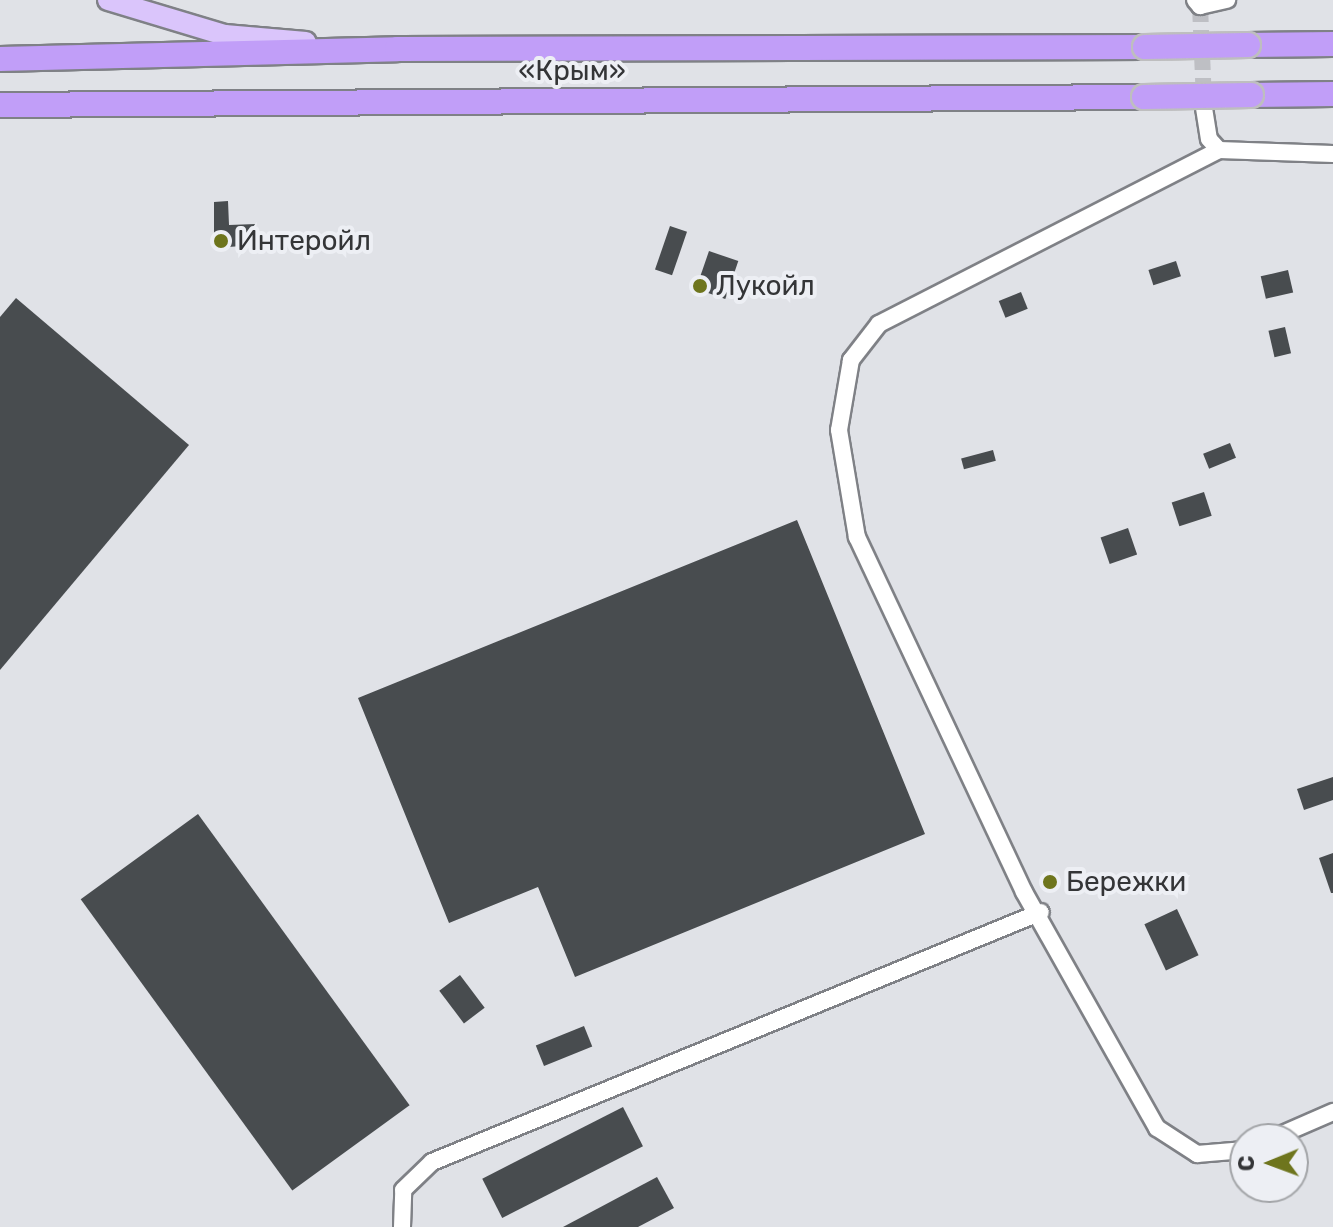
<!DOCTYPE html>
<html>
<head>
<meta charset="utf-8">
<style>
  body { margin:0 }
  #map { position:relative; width:1333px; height:1227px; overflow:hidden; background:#e0e2e7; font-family:Rubik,sans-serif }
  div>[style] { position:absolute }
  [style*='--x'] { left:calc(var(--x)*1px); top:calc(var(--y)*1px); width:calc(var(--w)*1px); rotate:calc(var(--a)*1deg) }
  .building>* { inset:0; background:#484c4f; transform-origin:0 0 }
  .minor-tunnel>* { height:16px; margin-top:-8px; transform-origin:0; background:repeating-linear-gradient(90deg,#bebfc4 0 16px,transparent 0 24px) }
  .roads { filter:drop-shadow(2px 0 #7f8186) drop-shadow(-2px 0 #7f8186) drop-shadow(0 2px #7f8186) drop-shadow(0 -2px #7f8186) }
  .minor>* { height:16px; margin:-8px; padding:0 8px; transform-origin:8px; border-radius:8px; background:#fff }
  .major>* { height:20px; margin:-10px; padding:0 10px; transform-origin:10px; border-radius:10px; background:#dac5fb }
  .highway>* { height:24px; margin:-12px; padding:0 12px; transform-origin:12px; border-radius:12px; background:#c19ef8 }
  .bridges { filter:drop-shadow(2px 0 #bebebf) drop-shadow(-2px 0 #bebebf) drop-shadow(0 2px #bebebf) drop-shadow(0 -2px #bebebf) }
  .highway-bridge>* { height:24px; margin:-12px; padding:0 12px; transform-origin:12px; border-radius:12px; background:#c19ef8 }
  .dots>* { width:22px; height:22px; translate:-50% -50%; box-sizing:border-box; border:4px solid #edeff4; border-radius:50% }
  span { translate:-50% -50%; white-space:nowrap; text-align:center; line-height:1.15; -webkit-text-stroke:8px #edeff4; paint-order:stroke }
  .street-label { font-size:28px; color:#343537 }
  .poi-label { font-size:28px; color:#343537 }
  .left { translate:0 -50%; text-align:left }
  .north { position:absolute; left:1229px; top:1123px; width:80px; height:80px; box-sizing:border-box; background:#edeff4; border:2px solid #a3a5a8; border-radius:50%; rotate:269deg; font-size:22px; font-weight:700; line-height:32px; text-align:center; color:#343537 }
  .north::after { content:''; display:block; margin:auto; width:28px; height:36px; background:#6e751d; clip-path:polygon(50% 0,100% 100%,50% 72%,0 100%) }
</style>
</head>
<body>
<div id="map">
  <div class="building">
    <div style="clip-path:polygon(228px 201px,229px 225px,256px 224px,257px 245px,214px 248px,214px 202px)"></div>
    <div style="left:670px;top:226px;width:18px;height:46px;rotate:19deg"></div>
    <div style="left:709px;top:251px;width:31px;height:40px;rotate:19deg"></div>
    <div style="left:1176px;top:261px;width:16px;height:29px;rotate:72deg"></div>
    <div style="left:1288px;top:270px;width:23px;height:28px;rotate:77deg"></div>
    <div style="left:1021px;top:292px;width:18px;height:24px;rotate:68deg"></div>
    <div style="clip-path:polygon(16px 298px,189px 445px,0 670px,0 317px)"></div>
    <div style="left:1285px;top:327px;width:27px;height:17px;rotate:77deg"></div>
    <div style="left:1230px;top:443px;width:16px;height:29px;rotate:68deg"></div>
    <div style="left:993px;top:450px;width:11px;height:33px;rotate:75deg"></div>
    <div style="left:1204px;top:492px;width:25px;height:34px;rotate:72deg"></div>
    <div style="clip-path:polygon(797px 520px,925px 834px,575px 977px,538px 887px,449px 923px,358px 698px)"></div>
    <div style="left:1128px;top:528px;width:28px;height:29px;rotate:71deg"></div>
    <div style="clip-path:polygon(1333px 777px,1333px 800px,1304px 810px,1297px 789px)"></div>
    <div style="left:198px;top:814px;width:360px;height:145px;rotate:54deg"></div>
    <div style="clip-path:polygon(1333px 853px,1333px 893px,1331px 893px,1319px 858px)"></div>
    <div style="left:1177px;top:909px;width:51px;height:36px;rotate:65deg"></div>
    <div style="left:460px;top:975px;width:41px;height:26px;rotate:53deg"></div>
    <div style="left:584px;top:1026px;width:22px;height:52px;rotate:68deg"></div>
    <div style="left:623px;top:1107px;width:44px;height:158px;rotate:63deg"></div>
    <div style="clip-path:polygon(657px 1177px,674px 1208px,638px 1227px,563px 1227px)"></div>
  </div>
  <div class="minor-tunnel">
    <div style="--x:1200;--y:6;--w:96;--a:87.6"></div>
  </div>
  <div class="roads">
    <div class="minor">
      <div style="--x:1195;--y:0;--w:8;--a:50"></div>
      <div style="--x:1200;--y:6;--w:28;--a:-13"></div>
      <div style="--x:1204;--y:108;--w:31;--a:81"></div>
      <div style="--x:1209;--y:139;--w:15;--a:48"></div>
      <div style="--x:1219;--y:150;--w:114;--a:2"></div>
      <div style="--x:1219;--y:150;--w:382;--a:152.9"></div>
      <div style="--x:879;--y:324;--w:46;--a:127.9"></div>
      <div style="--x:851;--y:360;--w:71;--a:99.7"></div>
      <div style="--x:839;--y:430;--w:109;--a:80.5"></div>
      <div style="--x:857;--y:537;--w:392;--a:64.8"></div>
      <div style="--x:1024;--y:892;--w:271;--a:60.6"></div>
      <div style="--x:1157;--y:1128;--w:48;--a:33"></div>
      <div style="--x:1197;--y:1154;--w:48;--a:-4.8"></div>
      <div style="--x:1271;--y:1139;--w:68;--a:-23.5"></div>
      <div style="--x:402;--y:1227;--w:37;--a:-88"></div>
      <div style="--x:403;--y:1190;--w:40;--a:-44"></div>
      <div style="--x:432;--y:1162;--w:658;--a:-22.32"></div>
    </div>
    <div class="major">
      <div style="--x:108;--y:0;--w:122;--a:16.7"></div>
      <div style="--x:225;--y:35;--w:81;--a:4.9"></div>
    </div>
    <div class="highway">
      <div style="--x:1248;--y:45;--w:85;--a:-0.7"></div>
      <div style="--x:0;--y:59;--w:397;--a:-1.4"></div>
      <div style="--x:397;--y:49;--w:748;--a:-0.15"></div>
      <div style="--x:1251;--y:95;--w:82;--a:-0.7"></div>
      <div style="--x:0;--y:105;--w:1144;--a:-0.4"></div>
    </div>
  </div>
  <div class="bridges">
    <div class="highway-bridge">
      <div style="--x:1145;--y:47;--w:103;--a:-1.1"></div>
      <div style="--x:1144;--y:97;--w:107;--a:-1.1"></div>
    </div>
  </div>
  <div class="dots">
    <div style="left:221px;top:241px;background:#6e751d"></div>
    <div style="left:700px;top:286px;background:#6e751d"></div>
    <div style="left:1050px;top:882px;background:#6e751d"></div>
  </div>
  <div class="street-label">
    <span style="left:572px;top:71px">«Крым»</span>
  </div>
  <div class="poi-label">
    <span class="left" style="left:237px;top:241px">Интеройл</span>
    <span class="left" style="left:716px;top:286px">Лукойл</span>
    <span class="left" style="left:1066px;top:882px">Бережки</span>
  </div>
  <div class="north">С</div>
</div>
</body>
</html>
